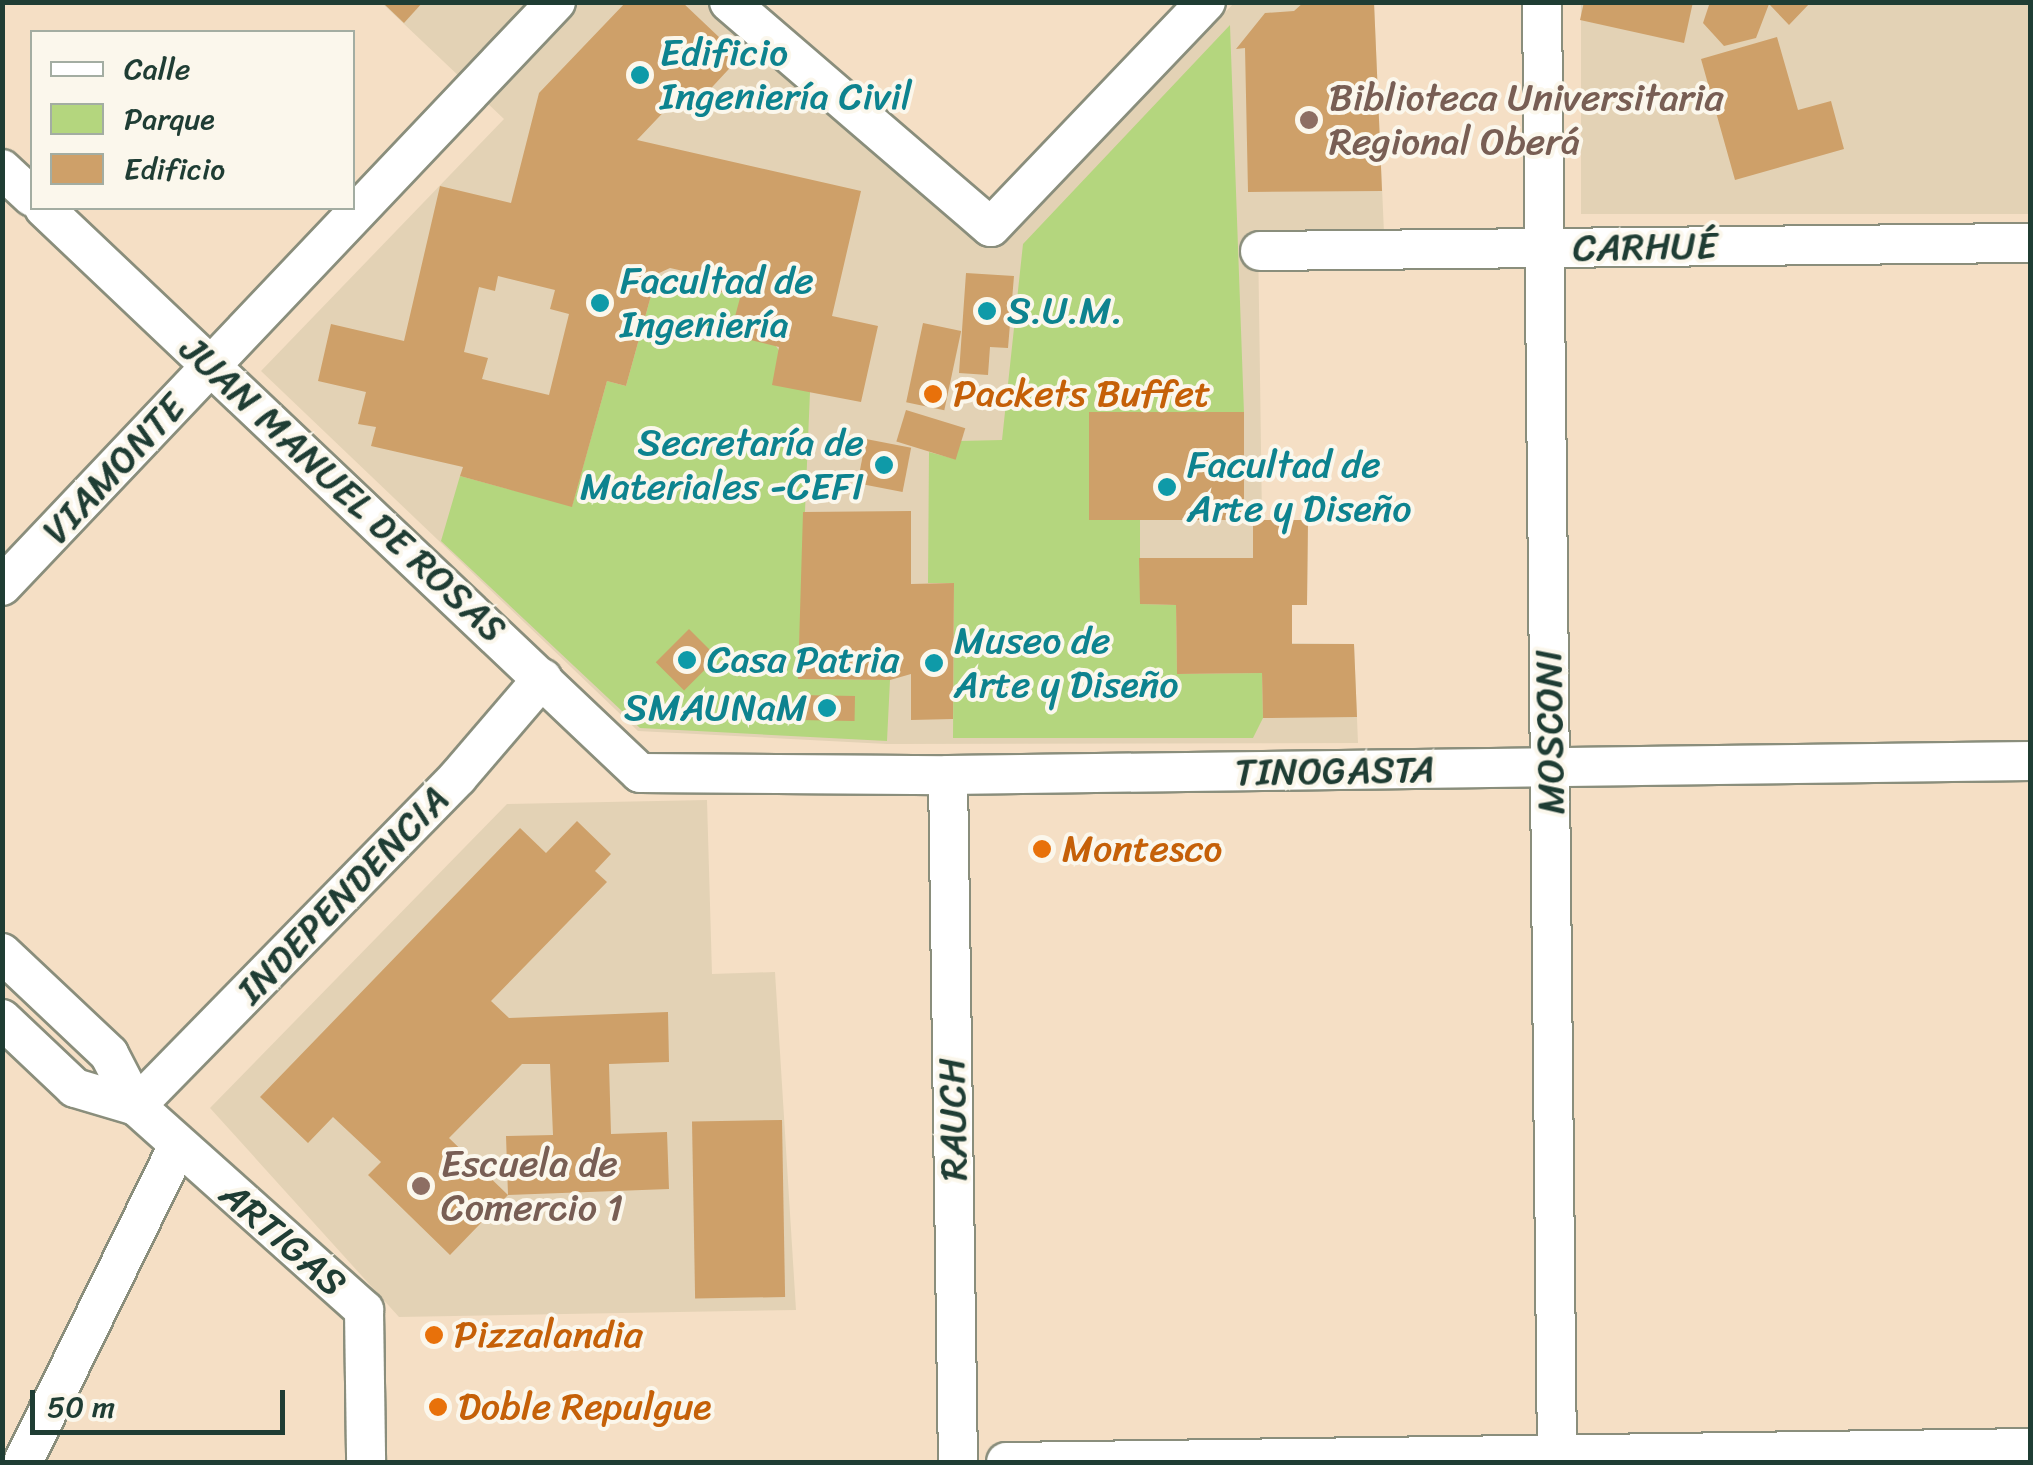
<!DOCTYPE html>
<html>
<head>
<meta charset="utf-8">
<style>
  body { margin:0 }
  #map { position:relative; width:2033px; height:1465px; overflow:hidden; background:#f5dfc5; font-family:Sriracha,sans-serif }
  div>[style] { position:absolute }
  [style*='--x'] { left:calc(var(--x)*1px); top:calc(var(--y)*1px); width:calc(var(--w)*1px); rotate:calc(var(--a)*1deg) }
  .built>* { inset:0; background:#e3d2b5; transform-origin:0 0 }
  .green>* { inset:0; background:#b4d67e }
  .building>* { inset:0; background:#cea069; transform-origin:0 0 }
  .roads { filter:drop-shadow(2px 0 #8a8e7c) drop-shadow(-2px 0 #8a8e7c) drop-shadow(0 2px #8a8e7c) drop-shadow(0 -2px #8a8e7c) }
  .street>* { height:38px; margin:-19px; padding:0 19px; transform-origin:19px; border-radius:19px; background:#fff }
  .dots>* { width:28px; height:28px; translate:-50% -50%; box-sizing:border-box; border:5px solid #fbf7ec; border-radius:50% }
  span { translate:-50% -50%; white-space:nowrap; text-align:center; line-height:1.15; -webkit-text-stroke:8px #fbf7ec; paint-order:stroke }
  .culture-label { font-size:38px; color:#0d838f }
  .left { translate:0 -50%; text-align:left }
  .right { translate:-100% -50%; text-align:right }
  .education-label { font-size:38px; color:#785e54 }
  .street-label { font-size:38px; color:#1f3d34 }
  .food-label { font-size:38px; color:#c56008 }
  .frame { position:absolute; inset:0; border:5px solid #1f3d34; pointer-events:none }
  .legend { position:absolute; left:30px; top:30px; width:325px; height:180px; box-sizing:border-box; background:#fbf7ec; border:2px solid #a3ada2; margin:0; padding:12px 18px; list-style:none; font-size:30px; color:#1f3d34 }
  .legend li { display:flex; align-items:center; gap:20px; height:50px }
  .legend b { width:50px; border:2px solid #a3ada2 }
  .scale { position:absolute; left:30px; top:1390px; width:255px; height:45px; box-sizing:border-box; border:5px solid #1f3d34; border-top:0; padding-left:12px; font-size:30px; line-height:35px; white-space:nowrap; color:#1f3d34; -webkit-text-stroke:8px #fbf7ec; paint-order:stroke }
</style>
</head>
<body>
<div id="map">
  <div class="built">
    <div style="clip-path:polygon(382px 3px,717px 3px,881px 155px,997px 248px,1234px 3px,1374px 3px,1384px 233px,1258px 235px,1262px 520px,1308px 520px,1307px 605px,1292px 605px,1292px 643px,1354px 644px,1358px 743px,887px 744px,638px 731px,261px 371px,504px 119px)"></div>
    <div style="left:1581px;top:3px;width:449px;height:211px"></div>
    <div style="clip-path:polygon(707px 800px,712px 974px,775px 972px,796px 1310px,399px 1317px,210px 1108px,507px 804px)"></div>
  </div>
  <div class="green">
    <div style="clip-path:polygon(1230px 25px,1244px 413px,1089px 413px,1089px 519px,1140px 520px,1140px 604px,1176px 605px,1177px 674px,1262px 673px,1263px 718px,1253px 738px,953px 738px,954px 583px,928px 583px,929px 452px,955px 459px,960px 441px,1002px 440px,1023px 244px)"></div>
    <div style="clip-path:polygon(657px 274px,740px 298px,810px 392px,798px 679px,890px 680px,887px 741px,640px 728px,441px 541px,460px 476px,572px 506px,607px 381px,626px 386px)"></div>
  </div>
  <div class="building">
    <div style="clip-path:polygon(382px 2px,423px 2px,404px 23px)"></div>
    <div style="clip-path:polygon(evenodd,626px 2px,682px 2px,740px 57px,689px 112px,676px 99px,637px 140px,861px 191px,832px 316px,878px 326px,861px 402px,772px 385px,779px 347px,730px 335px,740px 298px,711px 289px,714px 278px,670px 268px,657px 274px,626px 386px,607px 381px,572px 507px,460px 476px,463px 467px,371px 446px,376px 427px,358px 424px,366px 392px,318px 381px,331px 324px,404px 341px,440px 186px,511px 203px,539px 93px,626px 2px,498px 276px,555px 290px,550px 309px,569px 314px,549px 395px,482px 379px,488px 358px,464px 352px,479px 287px,495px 291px,498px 276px)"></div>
    <div style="clip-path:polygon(1374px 2px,1382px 191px,1248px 192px,1245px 48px,1236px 49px,1265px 13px,1294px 11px,1304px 2px)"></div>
    <div style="clip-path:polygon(1584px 2px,1693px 2px,1684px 43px,1580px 20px)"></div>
    <div style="clip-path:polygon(1710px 2px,1811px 2px,1789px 25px,1769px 4px,1756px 38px,1724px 46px,1703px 23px)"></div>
    <div style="clip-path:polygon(1777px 37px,1798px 110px,1831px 101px,1844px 149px,1735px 180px,1701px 59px)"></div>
    <div style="clip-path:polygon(966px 273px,1014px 276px,1008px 348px,990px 347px,988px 375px,959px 373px)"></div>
    <div style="left:923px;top:323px;width:39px;height:81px;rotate:12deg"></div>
    <div style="left:906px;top:410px;width:62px;height:33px;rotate:17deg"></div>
    <div style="left:1089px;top:412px;width:155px;height:108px"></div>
    <div style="left:866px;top:439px;width:46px;height:45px;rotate:11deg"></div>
    <div style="clip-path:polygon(911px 511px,911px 584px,954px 583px,953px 719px,911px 720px,911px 674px,890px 680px,798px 679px,803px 512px)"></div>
    <div style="clip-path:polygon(1253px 520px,1308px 520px,1307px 605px,1292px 605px,1292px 644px,1354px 644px,1357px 717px,1263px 718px,1262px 673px,1177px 674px,1176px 605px,1140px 604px,1139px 558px,1253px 558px)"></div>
    <div style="left:689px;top:629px;width:40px;height:47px;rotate:45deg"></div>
    <div style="left:799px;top:695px;width:56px;height:25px;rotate:1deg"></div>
    <div style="clip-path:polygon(577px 821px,611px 854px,595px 871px,607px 882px,491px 1001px,509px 1018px,668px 1012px,669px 1062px,609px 1064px,611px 1134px,667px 1132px,669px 1189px,508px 1195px,506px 1136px,553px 1135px,550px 1064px,522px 1064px,449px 1138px,508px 1195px,450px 1255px,368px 1175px,381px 1162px,333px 1117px,308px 1143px,260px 1097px,520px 828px,546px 853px)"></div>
    <div style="left:782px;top:1120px;width:177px;height:90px;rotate:89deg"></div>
  </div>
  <div class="roads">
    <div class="street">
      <div style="--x:729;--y:2;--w:345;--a:40.7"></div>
      <div style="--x:991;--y:227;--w:311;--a:-46.3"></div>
      <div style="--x:1542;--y:2;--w:1460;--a:89.41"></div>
      <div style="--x:2;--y:169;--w:41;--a:43"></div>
      <div style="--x:44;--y:208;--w:821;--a:43.47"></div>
      <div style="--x:640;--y:773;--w:308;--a:0.4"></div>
      <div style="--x:948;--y:775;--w:1082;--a:-0.74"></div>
      <div style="--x:1260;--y:251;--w:770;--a:-0.6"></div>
      <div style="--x:2;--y:586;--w:805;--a:-46.51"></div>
      <div style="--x:948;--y:775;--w:687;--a:89.17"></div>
      <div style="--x:2;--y:953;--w:147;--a:43.3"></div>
      <div style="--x:109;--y:1054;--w:59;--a:62.6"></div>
      <div style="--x:136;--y:1106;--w:306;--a:41.8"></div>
      <div style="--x:364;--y:1310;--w:152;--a:89.2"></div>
      <div style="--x:2;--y:1019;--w:100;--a:43.4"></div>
      <div style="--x:75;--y:1088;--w:64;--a:16.4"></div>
      <div style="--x:136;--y:1106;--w:460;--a:-45.6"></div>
      <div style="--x:458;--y:777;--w:130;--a:-49.4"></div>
      <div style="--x:23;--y:1462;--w:352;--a:-63.9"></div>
      <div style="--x:1006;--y:1462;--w:1024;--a:-0.78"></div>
    </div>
  </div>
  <div class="dots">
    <div style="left:640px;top:75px;background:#0f9aa8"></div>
    <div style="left:1309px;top:120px;background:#8d6e63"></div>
    <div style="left:600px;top:303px;background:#0f9aa8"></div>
    <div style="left:987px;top:311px;background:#0f9aa8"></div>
    <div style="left:933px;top:394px;background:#e8710a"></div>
    <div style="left:884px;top:465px;background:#0f9aa8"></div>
    <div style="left:1167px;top:487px;background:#0f9aa8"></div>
    <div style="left:687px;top:660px;background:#0f9aa8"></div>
    <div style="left:934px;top:663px;background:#0f9aa8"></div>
    <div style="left:827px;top:708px;background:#0f9aa8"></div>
    <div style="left:1042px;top:849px;background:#e8710a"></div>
    <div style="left:421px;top:1186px;background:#8d6e63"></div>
    <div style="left:434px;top:1335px;background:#e8710a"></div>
    <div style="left:438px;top:1407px;background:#e8710a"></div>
  </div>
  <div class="culture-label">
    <span class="left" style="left:660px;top:75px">Edificio<br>Ingeniería Civil</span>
    <span class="left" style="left:620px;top:303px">Facultad de<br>Ingeniería</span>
    <span class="left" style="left:1007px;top:311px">S.U.M.</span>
    <span class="right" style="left:864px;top:465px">Secretaría de<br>Materiales -CEFI</span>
    <span class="left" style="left:1187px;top:487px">Facultad de<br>Arte y Diseño</span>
    <span class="left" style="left:954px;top:663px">Museo de<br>Arte y Diseño</span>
    <span class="left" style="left:707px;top:660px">Casa Patria</span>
    <span class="right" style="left:807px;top:708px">SMAUNaM</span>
  </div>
  <div class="education-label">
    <span class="left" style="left:1329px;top:120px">Biblioteca Universitaria<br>Regional Oberá</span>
    <span class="left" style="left:441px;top:1186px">Escuela de<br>Comercio 1</span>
  </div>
  <div class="street-label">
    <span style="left:1645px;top:247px;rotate:-1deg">CARHUÉ</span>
    <span style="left:114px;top:469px;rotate:-47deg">VIAMONTE</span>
    <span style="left:343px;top:489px;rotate:43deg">JUAN MANUEL DE ROSAS</span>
    <span style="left:1550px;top:732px;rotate:-91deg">MOSCONI</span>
    <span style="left:1335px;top:771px;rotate:-1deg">TINOGASTA</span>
    <span style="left:343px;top:895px;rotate:-46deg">INDEPENDENCIA</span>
    <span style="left:953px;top:1119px;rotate:-91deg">RAUCH</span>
    <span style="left:283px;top:1239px;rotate:41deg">ARTIGAS</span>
  </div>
  <div class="food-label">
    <span class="left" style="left:953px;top:394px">Packets Buffet</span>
    <span class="left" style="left:1062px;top:849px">Montesco</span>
    <span class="left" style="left:454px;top:1335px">Pizzalandia</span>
    <span class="left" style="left:458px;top:1407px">Doble Repulgue</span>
  </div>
  <div class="frame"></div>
  <ul class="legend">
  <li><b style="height:12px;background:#fff"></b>Calle</li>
  <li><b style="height:28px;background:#b4d67e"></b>Parque</li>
  <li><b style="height:28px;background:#cea069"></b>Edificio</li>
  </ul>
  <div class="scale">50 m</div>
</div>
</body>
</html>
